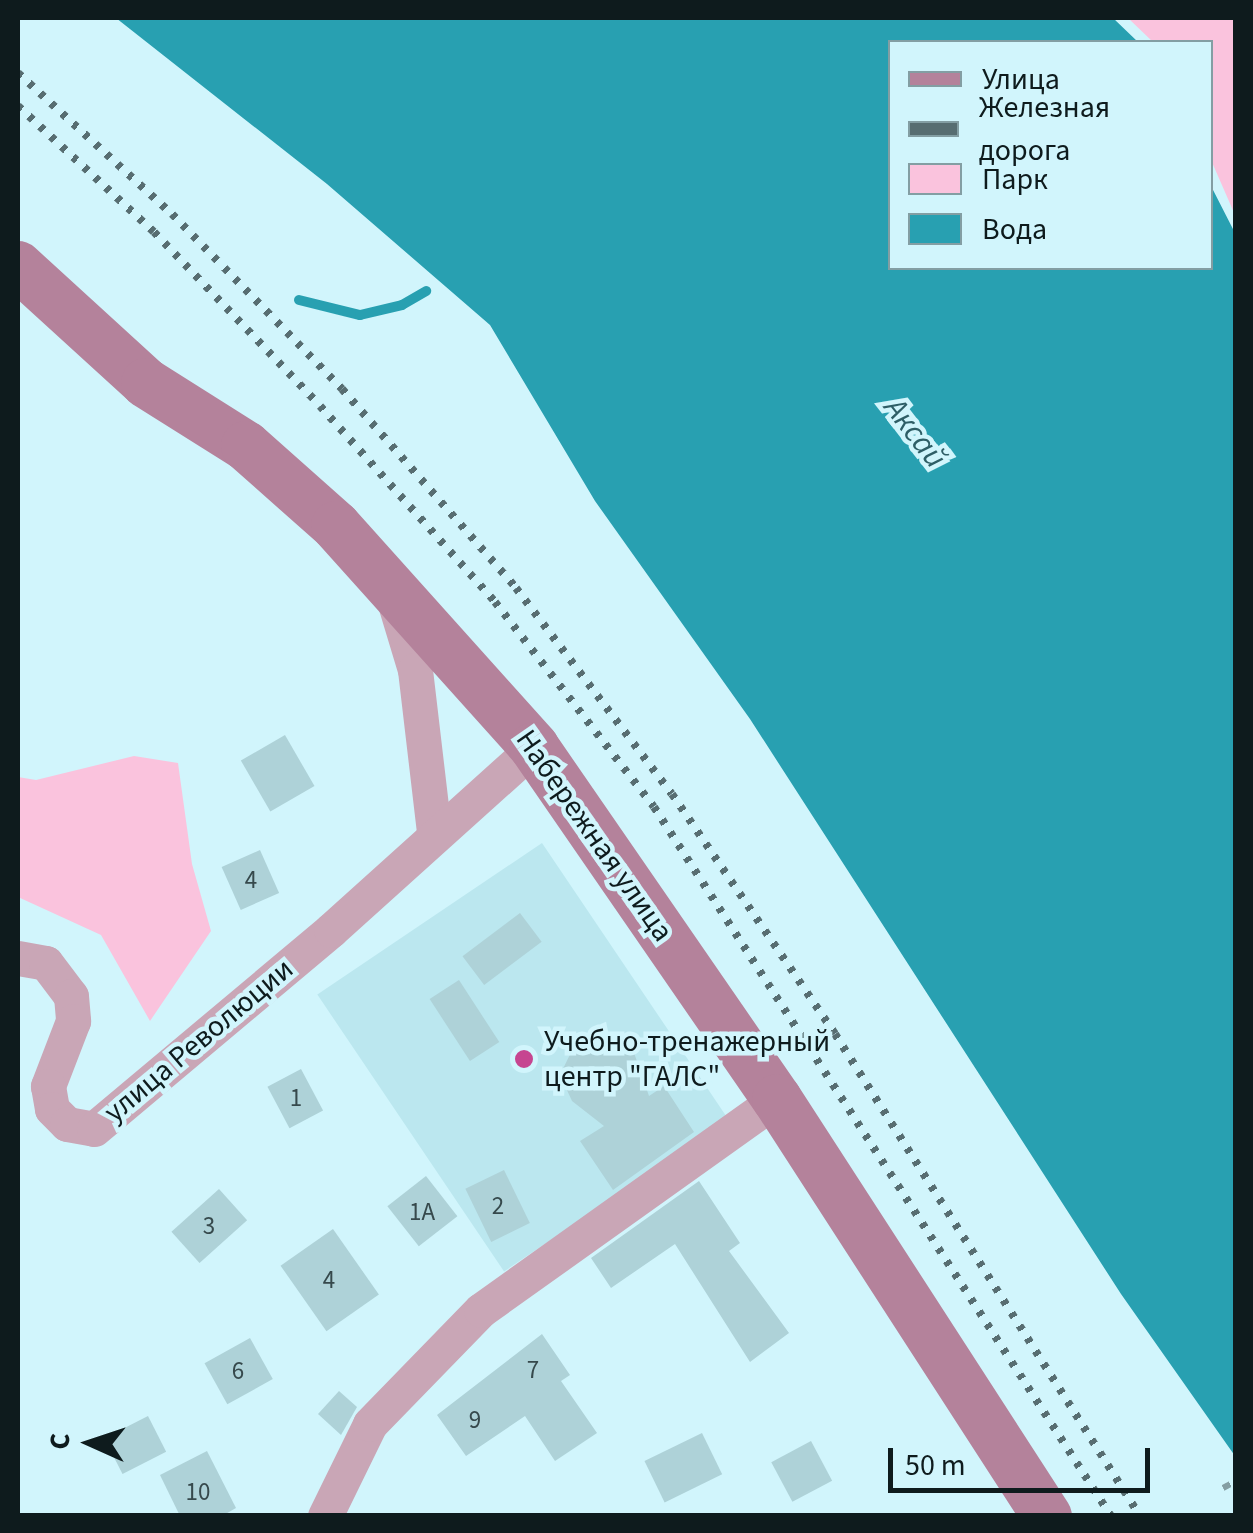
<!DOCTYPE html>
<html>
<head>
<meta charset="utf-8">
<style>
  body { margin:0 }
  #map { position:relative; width:1253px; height:1533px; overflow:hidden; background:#d1f5fc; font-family:"Source Sans 3",sans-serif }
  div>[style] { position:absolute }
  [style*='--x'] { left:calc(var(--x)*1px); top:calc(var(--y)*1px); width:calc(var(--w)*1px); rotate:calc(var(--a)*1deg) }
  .built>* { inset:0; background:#bbe7ef; transform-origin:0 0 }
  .green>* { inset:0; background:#fac3dd }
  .water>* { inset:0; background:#28a0b1 }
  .stream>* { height:10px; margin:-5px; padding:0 5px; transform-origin:5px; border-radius:5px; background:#28a0b1 }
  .building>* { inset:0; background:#aed2d8; transform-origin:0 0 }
  .path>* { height:6px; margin-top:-3px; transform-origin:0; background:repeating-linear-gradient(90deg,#849ea3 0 8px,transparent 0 13px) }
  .street>* { height:35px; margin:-17.5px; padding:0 17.5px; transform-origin:17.5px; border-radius:17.5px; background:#c9a6b6 }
  .secondary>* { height:50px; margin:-25px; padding:0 25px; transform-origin:25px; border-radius:25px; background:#b4829b }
  .rail>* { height:8px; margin-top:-4px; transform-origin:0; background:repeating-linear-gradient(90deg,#576d71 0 5px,transparent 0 15px) }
  .dots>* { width:28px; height:28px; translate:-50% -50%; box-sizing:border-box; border:5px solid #d1f5fc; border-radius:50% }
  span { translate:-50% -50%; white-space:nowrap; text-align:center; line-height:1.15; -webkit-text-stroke:9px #d1f5fc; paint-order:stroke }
  .number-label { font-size:25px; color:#36494c }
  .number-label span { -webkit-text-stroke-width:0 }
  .street-label { font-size:30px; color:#0e1b1d }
  .poi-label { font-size:30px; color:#0e1b1d }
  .left { translate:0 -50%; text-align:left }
  .water-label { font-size:32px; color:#2e5e66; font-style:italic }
  .frame { position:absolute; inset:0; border:20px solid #0e1b1d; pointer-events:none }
  .legend { position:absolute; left:888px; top:40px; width:325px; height:230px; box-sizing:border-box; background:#d1f5fc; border:2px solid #839ea3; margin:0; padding:12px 18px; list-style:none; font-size:30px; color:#0e1b1d }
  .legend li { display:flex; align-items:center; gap:20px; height:50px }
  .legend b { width:50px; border:2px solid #839ea3 }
  .north { position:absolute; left:40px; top:1393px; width:100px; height:100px; -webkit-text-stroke:8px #d1f5fc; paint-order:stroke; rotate:273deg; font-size:28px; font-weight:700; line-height:40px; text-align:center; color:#0e1b1d }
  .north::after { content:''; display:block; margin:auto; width:35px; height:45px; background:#0e1b1d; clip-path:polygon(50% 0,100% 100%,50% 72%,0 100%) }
  .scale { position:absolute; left:888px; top:1448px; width:262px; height:45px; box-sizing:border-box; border:5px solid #0e1b1d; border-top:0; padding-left:12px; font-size:30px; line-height:35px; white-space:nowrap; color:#0e1b1d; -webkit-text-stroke:8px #d1f5fc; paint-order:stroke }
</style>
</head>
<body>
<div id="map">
  <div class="built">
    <div style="left:542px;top:843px;width:334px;height:271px;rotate:56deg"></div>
  </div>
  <div class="green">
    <div style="clip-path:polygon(1128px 18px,1235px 18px,1235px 215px,1211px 160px,1210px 42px,1153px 42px)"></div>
    <div style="clip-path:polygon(134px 756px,178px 763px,192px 864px,211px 931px,150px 1021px,101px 935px,18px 897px,18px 777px,36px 780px)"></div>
  </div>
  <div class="water">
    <div style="clip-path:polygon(116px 18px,1113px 18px,1138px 42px,890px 42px,890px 268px,1210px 268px,1211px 186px,1235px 233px,1235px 1456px,1121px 1294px,750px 719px,595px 501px,490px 325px,327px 184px)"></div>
  </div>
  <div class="stream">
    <div style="--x:299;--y:300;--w:63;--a:13.8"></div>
    <div style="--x:360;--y:315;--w:43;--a:-13.4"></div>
    <div style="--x:402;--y:305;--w:28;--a:-30"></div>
  </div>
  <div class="building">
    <div style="left:285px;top:735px;width:59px;height:51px;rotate:60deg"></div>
    <div style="left:260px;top:850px;width:47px;height:42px;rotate:66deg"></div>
    <div style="left:520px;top:913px;width:36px;height:72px;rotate:53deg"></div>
    <div style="left:459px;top:980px;width:74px;height:35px;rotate:57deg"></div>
    <div style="clip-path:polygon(606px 1031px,631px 1044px,649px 1096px,664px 1086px,694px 1132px,613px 1190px,580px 1141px,604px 1126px,572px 1101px,560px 1075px,578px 1038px)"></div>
    <div style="left:301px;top:1069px;width:47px;height:38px;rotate:62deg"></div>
    <div style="left:504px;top:1170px;width:59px;height:43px;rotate:64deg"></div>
    <div style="left:426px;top:1176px;width:51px;height:49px;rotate:52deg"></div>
    <div style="clip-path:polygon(699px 1181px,740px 1243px,729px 1251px,789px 1333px,750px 1362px,675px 1244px,611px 1288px,591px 1258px)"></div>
    <div style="left:219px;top:1189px;width:42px;height:64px;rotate:48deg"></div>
    <div style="left:333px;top:1229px;width:80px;height:64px;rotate:55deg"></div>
    <div style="clip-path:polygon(542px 1334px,570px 1375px,561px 1381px,597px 1433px,555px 1461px,525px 1416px,466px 1456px,437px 1415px)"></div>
    <div style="left:250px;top:1338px;width:47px;height:52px;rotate:61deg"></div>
    <div style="clip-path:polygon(339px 1391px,357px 1407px,341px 1435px,318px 1414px)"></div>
    <div style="left:148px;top:1416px;width:40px;height:49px;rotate:63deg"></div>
    <div style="left:702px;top:1433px;width:46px;height:64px;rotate:64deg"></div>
    <div style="left:811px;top:1441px;width:45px;height:45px;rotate:62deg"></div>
    <div style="clip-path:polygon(207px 1451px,236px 1508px,222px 1516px,180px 1516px,160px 1475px)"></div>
  </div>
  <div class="path">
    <div style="--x:1223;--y:1488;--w:15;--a:-28"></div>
  </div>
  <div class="street">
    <div style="--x:393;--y:597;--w:76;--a:73.2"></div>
    <div style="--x:415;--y:670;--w:162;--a:83.3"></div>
    <div style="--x:18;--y:958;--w:28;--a:10"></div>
    <div style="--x:46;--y:963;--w:41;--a:52.9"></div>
    <div style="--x:71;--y:996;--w:25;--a:85"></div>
    <div style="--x:73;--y:1021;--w:70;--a:111"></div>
    <div style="--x:48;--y:1086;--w:23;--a:80"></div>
    <div style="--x:52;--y:1109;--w:21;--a:45"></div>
    <div style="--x:67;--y:1124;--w:27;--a:10"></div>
    <div style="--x:94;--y:1129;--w:309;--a:-40"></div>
    <div style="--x:331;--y:930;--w:273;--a:-42"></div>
    <div style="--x:325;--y:1516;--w:102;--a:-63.9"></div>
    <div style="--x:370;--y:1424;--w:159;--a:-45.8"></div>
    <div style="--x:481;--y:1310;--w:364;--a:-35.5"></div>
  </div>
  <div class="secondary">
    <div style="--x:18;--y:266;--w:173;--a:42.4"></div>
    <div style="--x:146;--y:383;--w:118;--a:32.2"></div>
    <div style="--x:246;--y:446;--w:120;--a:41.6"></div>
    <div style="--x:336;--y:526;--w:297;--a:48.1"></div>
    <div style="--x:534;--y:747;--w:428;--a:55.4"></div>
    <div style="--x:777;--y:1099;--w:497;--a:57.1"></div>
  </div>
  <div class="rail">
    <div style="--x:18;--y:73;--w:209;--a:42.5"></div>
    <div style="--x:172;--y:214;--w:244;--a:45.8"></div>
    <div style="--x:342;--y:389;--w:264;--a:48.8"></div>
    <div style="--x:516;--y:588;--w:258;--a:52.9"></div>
    <div style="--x:672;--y:794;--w:290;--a:55.8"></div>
    <div style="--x:835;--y:1034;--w:570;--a:57.68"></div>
    <div style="--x:18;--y:106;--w:185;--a:42.8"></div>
    <div style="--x:154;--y:232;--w:240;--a:46.3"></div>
    <div style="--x:320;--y:406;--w:263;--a:48.2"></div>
    <div style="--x:495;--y:602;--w:259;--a:52.2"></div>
    <div style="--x:654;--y:807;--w:844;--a:57.2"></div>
  </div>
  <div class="dots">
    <div style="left:524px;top:1059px;background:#c64590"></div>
  </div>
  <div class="number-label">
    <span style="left:251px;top:880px">4</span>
    <span style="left:296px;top:1098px">1</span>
    <span style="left:498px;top:1206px">2</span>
    <span style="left:422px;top:1212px">1А</span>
    <span style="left:209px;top:1226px">3</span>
    <span style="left:329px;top:1280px">4</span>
    <span style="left:533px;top:1370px">7</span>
    <span style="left:238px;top:1371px">6</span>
    <span style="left:475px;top:1420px">9</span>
    <span style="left:198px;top:1492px">10</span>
  </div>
  <div class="street-label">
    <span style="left:594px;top:836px;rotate:55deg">Набережная улица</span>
    <span style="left:199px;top:1041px;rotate:-40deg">улица Революции</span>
  </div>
  <div class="poi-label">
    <span class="left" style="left:544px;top:1059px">Учебно-тренажерный<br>центр "ГАЛС"</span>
  </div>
  <div class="water-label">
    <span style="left:915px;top:433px;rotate:52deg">Аксай</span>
  </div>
  <div class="frame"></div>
  <ul class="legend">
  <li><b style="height:12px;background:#b4829b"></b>Улица</li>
  <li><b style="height:12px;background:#576d71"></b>Железная дорога</li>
  <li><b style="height:28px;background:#fac3dd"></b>Парк</li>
  <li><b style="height:28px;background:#28a0b1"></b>Вода</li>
  </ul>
  <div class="north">С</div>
  <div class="scale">50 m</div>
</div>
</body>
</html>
